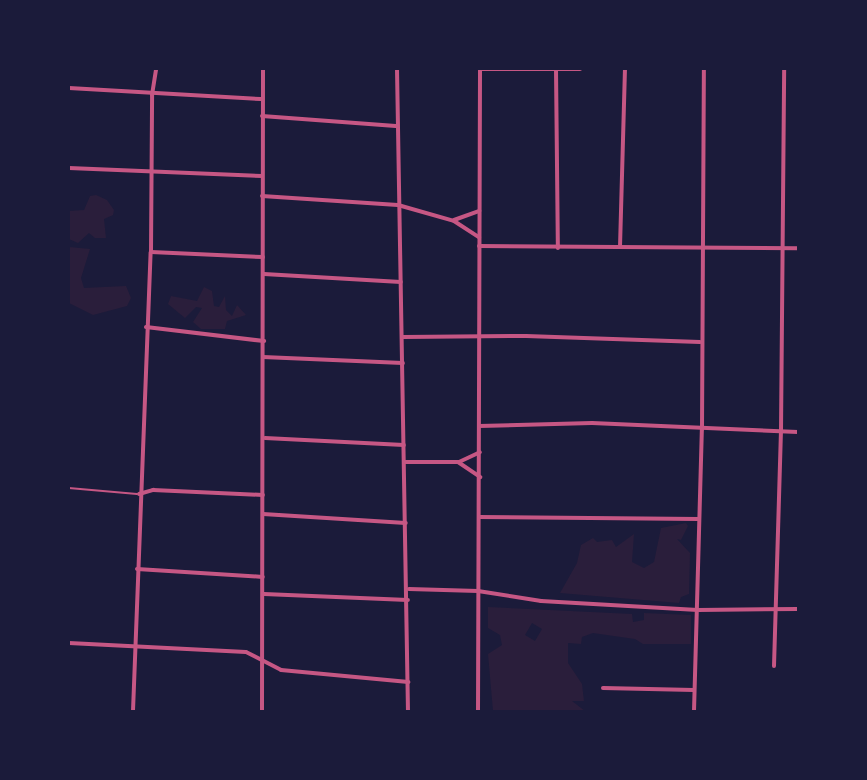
<!DOCTYPE html>
<html>
<head>
<meta charset="utf-8">
<style>
  body { margin:0 }
  #map { position:relative; width:867px; height:780px; overflow:hidden; background:#1b1b3a; font-family:"Noto Sans",sans-serif }
  div>[style] { position:absolute }
  [style*='--x'] { left:calc(var(--x)*1px); top:calc(var(--y)*1px); width:calc(var(--w)*1px); rotate:calc(var(--a)*1deg) }
  .green>* { inset:0; background:#2a1e3b }
  .service>* { height:1.5px; margin:-0.75px; padding:0 0.75px; transform-origin:0.75px; border-radius:0.75px; background:#c65784 }
  .minor>* { height:4px; margin:-2px; padding:0 2px; transform-origin:2px; border-radius:2px; background:#c65784 }
  span { translate:-50% -50%; white-space:nowrap; text-align:center; line-height:1.15; -webkit-text-stroke:6px #1b1b3a; paint-order:stroke }
  .frame { position:absolute; inset:0; border:70px solid #1b1b3a; pointer-events:none }
</style>
</head>
<body>
<div id="map">
  <div class="green">
    <div style="clip-path:polygon(96px 195px,107px 200px,114px 210px,113px 215px,104px 219px,106px 238px,95px 238px,89px 233px,78px 243px,69px 239px,69px 211px,84px 210px,90px 196px)"></div>
    <div style="clip-path:polygon(69px 247px,90px 249px,81px 278px,84px 288px,126px 286px,131px 298px,127px 306px,93px 315px,69px 303px)"></div>
    <div style="clip-path:polygon(204px 287px,212px 291px,214px 306px,219px 307px,225px 296px,226px 310px,232px 316px,237px 305px,246px 315px,227px 321px,225px 329px,201px 329px,193px 322px,202px 308px,196px 307px,185px 318px,168px 304px,171px 296px,197px 301px)"></div>
    <div style="clip-path:polygon(686px 523px,688px 526px,681px 540px,677px 539px,690px 553px,689px 594px,681px 597px,679px 603px,560px 593px,577px 563px,581px 545px,593px 538px,597px 542px,612px 540px,616px 547px,634px 534px,632px 562px,644px 568px,654px 562px,661px 528px)"></div>
    <div style="clip-path:polygon(evenodd,488px 607px,632px 614px,633px 622px,644px 620px,644px 613px,691px 615px,691px 644px,643px 644px,635px 639px,593px 633px,582px 637px,581px 644px,568px 643px,568px 663px,582px 684px,584px 701px,572px 701px,585px 711px,493px 711px,488px 654px,502px 645px,500px 635px,488px 628px,488px 607px,532px 623px,542px 629px,535px 641px,525px 635px,532px 623px)"></div>
  </div>
  <div class="service">
    <div style="--x:69;--y:488;--w:68;--a:5"></div>
  </div>
  <div class="minor">
    <div style="--x:397;--y:69;--w:642;--a:89.02"></div>
    <div style="--x:480;--y:69;--w:100;--a:0"></div>
    <div style="--x:556;--y:69;--w:179;--a:89.4"></div>
    <div style="--x:69;--y:88;--w:192;--a:3.3"></div>
    <div style="--x:262;--y:116;--w:134;--a:4.3"></div>
    <div style="--x:69;--y:168;--w:193;--a:2.4"></div>
    <div style="--x:262;--y:196;--w:136;--a:3.8"></div>
    <div style="--x:398;--y:205;--w:58;--a:15.9"></div>
    <div style="--x:454;--y:221;--w:30;--a:33"></div>
    <div style="--x:454;--y:220;--w:27;--a:-20"></div>
    <div style="--x:479;--y:246;--w:319;--a:0.4"></div>
    <div style="--x:620;--y:247;--w:178;--a:-88.4"></div>
    <div style="--x:151;--y:252;--w:112;--a:2.6"></div>
    <div style="--x:264;--y:274;--w:137;--a:3.3"></div>
    <div style="--x:146;--y:327;--w:119;--a:6.8"></div>
    <div style="--x:403;--y:337;--w:123;--a:-0.5"></div>
    <div style="--x:526;--y:336;--w:174;--a:2"></div>
    <div style="--x:263;--y:357;--w:140;--a:2.5"></div>
    <div style="--x:479;--y:426;--w:113;--a:-1.5"></div>
    <div style="--x:592;--y:423;--w:206;--a:2.5"></div>
    <div style="--x:265;--y:438;--w:139;--a:2.9"></div>
    <div style="--x:405;--y:462;--w:53;--a:0"></div>
    <div style="--x:458;--y:462;--w:27;--a:34"></div>
    <div style="--x:459;--y:462;--w:23;--a:-25"></div>
    <div style="--x:139;--y:494;--w:15;--a:-16"></div>
    <div style="--x:153;--y:490;--w:110;--a:2.6"></div>
    <div style="--x:263;--y:514;--w:143;--a:3.6"></div>
    <div style="--x:479;--y:517;--w:220;--a:0.5"></div>
    <div style="--x:137;--y:569;--w:126;--a:3.6"></div>
    <div style="--x:409;--y:589;--w:69;--a:1.7"></div>
    <div style="--x:478;--y:591;--w:64;--a:9"></div>
    <div style="--x:541;--y:601;--w:157;--a:3.3"></div>
    <div style="--x:698;--y:610;--w:100;--a:-0.6"></div>
    <div style="--x:264;--y:594;--w:144;--a:2.4"></div>
    <div style="--x:69;--y:643;--w:177;--a:2.9"></div>
    <div style="--x:246;--y:652;--w:39;--a:27"></div>
    <div style="--x:281;--y:670;--w:128;--a:5.4"></div>
    <div style="--x:774;--y:666;--w:234;--a:-88.3"></div>
    <div style="--x:781;--y:432;--w:363;--a:-89.5"></div>
    <div style="--x:603;--y:688;--w:91;--a:1.3"></div>
    <div style="--x:133;--y:711;--w:459;--a:-87.8"></div>
    <div style="--x:151;--y:252;--w:157;--a:-89.6"></div>
    <div style="--x:152;--y:95;--w:26;--a:-81"></div>
    <div style="--x:262;--y:711;--w:642;--a:-89.91"></div>
    <div style="--x:478;--y:711;--w:642;--a:-89.82"></div>
    <div style="--x:694;--y:711;--w:282;--a:-88.4"></div>
    <div style="--x:702;--y:429;--w:360;--a:-89.7"></div>
  </div>
  <div class="frame"></div>
</div>
</body>
</html>
